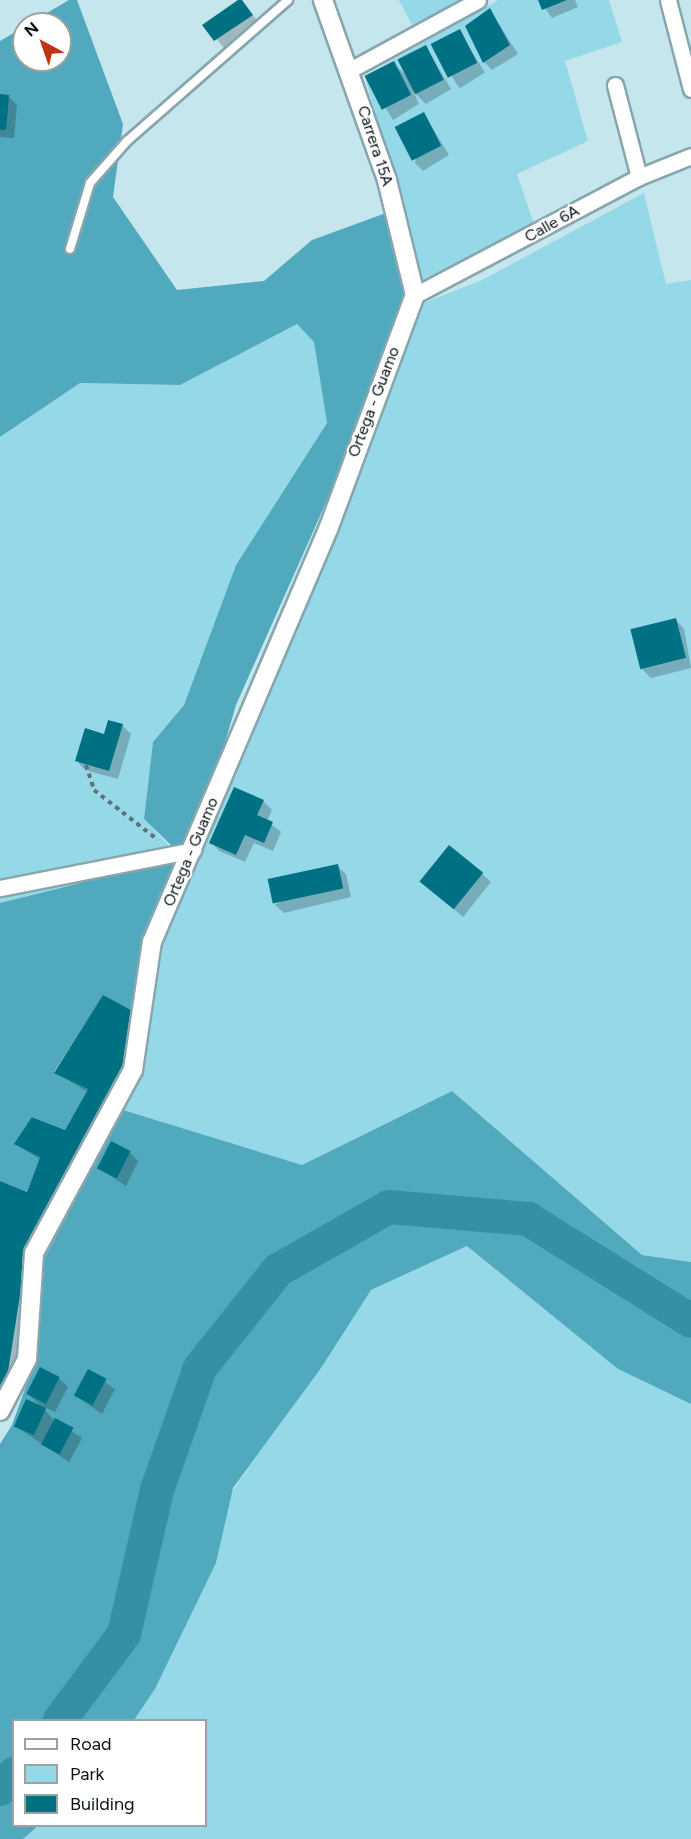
<!DOCTYPE html>
<html>
<head>
<meta charset="utf-8">
<style>
  body { margin:0 }
  #map { position:relative; width:691px; height:1839px; overflow:hidden; background:#c6e6ee; font-family:Figtree,sans-serif }
  div>[style] { position:absolute }
  [style*='--x'] { left:calc(var(--x)*1px); top:calc(var(--y)*1px); width:calc(var(--w)*1px); rotate:calc(var(--a)*1deg) }
  .green>* { inset:0; background:#95d9e9 }
  .forest>* { inset:0; background:#51a9bd }
  .shadow>* { inset:0; background:#0003; transform-origin:0 0 }
  .river>* { height:34px; margin:-17px; padding:0 17px; transform-origin:17px; border-radius:17px; background:#3590a3 }
  .building>* { inset:0; background:#007083; transform-origin:0 0 }
  .path>* { height:4px; margin-top:-2px; transform-origin:0; background:repeating-linear-gradient(90deg,#5e7277 0 4.5px,transparent 0 9px) }
  .roads { filter:drop-shadow(2px 0 #87a6ad) drop-shadow(-2px 0 #87a6ad) drop-shadow(0 2px #87a6ad) drop-shadow(0 -2px #87a6ad) }
  .service>* { height:8px; margin:-4px; padding:0 4px; transform-origin:4px; border-radius:4px; background:#fff }
  .minor>* { height:15px; margin:-7.5px; padding:0 7.5px; transform-origin:7.5px; border-radius:7.5px; background:#fff }
  .tertiary>* { height:18px; margin:-9px; padding:0 9px; transform-origin:9px; border-radius:9px; background:#fff }
  span { translate:-50% -50%; white-space:nowrap; text-align:center; line-height:1.15; -webkit-text-stroke:4.5px #fff; paint-order:stroke }
  .street-label { font-size:16px; color:#081316 }
  .legend { position:absolute; left:12px; top:1719px; width:195px; height:108px; box-sizing:border-box; background:#fff; border:2px solid #9ca1a2; margin:0; padding:8px 10px; list-style:none; font-size:18px; color:#081316 }
  .legend li { display:flex; align-items:center; gap:12px; height:30px }
  .legend b { width:30px; border:2px solid #9ca1a2 }
  .north { position:absolute; left:12px; top:12px; width:60px; height:60px; box-sizing:border-box; background:#fff; border:2px solid #9ca1a2; border-radius:50%; rotate:320deg; font-size:16px; font-weight:700; line-height:24px; text-align:center; color:#081316 }
  .north::after { content:''; display:block; margin:auto; width:21px; height:27px; background:#bf3511; clip-path:polygon(50% 0,100% 100%,50% 72%,0 100%) }
</style>
</head>
<body>
<div id="map">
  <div class="green">
    <div style="clip-path:polygon(399px 0,464px 0,415px 31px)"></div>
    <div style="clip-path:polygon(498px 0,538px 0,542px 10px,567px 0,609px 0,622px 42px,565px 61px,588px 141px,517px 174px,534px 224px,420px 285px,365px 76px)"></div>
    <div style="clip-path:polygon(644px 193px,666px 284px,691px 280px,691px 1262px,642px 1255px,452px 1091px,302px 1165px,123px 1110px,138px 1071px,158px 946px,421px 304px,482px 280px)"></div>
    <div style="clip-path:polygon(297px 324px,314px 342px,327px 423px,236px 565px,184px 705px,153px 742px,144px 819px,181px 858px,0 903px,0 437px,80px 383px,180px 385px)"></div>
    <div style="clip-path:polygon(467px 1246px,618px 1369px,691px 1404px,691px 1839px,23px 1839px,38px 1826px,206px 1826px,206px 1720px,134px 1720px,155px 1689px,216px 1563px,231px 1493px,371px 1290px)"></div>
  </div>
  <div class="forest">
    <div style="clip-path:polygon(69px 0,77px 0,123px 124px,113px 197px,177px 290px,264px 281px,312px 240px,386px 213px,406px 305px,336px 480px,236px 705px,211px 790px,188px 843px,173px 847px,144px 819px,153px 742px,184px 705px,236px 565px,327px 423px,314px 342px,297px 324px,180px 385px,80px 383px,0 437px,0 41px,24px 27px,24px 60px,60px 60px,60px 24px,28px 24px)"></div>
    <div style="clip-path:polygon(181px 858px,146px 940px,131px 1010px,103px 996px,54px 1072px,88px 1089px,65px 1130px,32px 1117px,40px 1157px,27px 1192px,0 1181px,0 903px)"></div>
    <div style="clip-path:polygon(452px 1091px,642px 1255px,691px 1262px,691px 1404px,618px 1369px,467px 1246px,371px 1290px,321px 1368px,233px 1488px,216px 1563px,155px 1689px,134px 1720px,14px 1720px,14px 1826px,38px 1826px,23px 1839px,0 1839px,0 1444px,12px 1425px,34px 1364px,38px 1271px,114px 1125px,123px 1110px,302px 1165px)"></div>
  </div>
  <div class="shadow">
    <div style="left:240px;top:0;width:31px;height:43px;rotate:50deg"></div>
    <div style="clip-path:polygon(539px 0,575px 0,578px 7px,552px 18px)"></div>
    <div style="clip-path:polygon(490px 10px,518px 54px,492px 70px,484px 62px)"></div>
    <div style="left:459px;top:31px;width:49px;height:30px;rotate:58deg"></div>
    <div style="clip-path:polygon(426px 47px,451px 89px,426px 104px,413px 91px,419px 104px,393px 120px,367px 77px,393px 63px,406px 75px)"></div>
    <div style="clip-path:polygon(0 96px,8px 96px,17px 105px,14px 138px,0 137px)"></div>
    <div style="clip-path:polygon(424px 114px,449px 155px,423px 171px,415px 163px)"></div>
    <div style="clip-path:polygon(676px 620px,684px 629px,691px 668px,651px 678px,642px 669px)"></div>
    <div style="clip-path:polygon(109px 722px,123px 726px,131px 734px,118px 779px,85px 770px,77px 761px,105px 736px)"></div>
    <div style="clip-path:polygon(263px 801px,272px 810px,267px 821px,281px 832px,273px 851px,254px 843px,245px 862px,219px 851px,211px 842px)"></div>
    <div style="clip-path:polygon(337px 866px,346px 874px,351px 897px,284px 913px,275px 905px)"></div>
    <div style="clip-path:polygon(482px 874px,491px 882px,463px 917px,422px 882px)"></div>
    <div style="clip-path:polygon(130px 1011px,139px 1020px,133px 1075px,36px 1253px,15px 1387px,0 1414px,1px 1181px,28px 1194px,41px 1160px,16px 1144px,66px 1131px,88px 1092px,56px 1073px)"></div>
    <div style="clip-path:polygon(130px 1153px,138px 1161px,126px 1186px,99px 1168px)"></div>
    <div style="clip-path:polygon(88px 1371px,115px 1389px,102px 1414px,76px 1396px)"></div>
    <div style="clip-path:polygon(59px 1378px,68px 1387px,55px 1412px,40px 1405px,53px 1419px,82px 1438px,69px 1462px,14px 1425px,42px 1407px,28px 1394px)"></div>
  </div>
  <div class="river">
    <div style="--x:60;--y:1720;--w:107;--a:-53.3"></div>
    <div style="--x:124;--y:1634;--w:148;--a:-77.1"></div>
    <div style="--x:157;--y:1490;--w:129;--a:-70.6"></div>
    <div style="--x:200;--y:1368;--w:125;--a:-51.5"></div>
    <div style="--x:278;--y:1270;--w:128;--a:-29.6"></div>
    <div style="--x:389;--y:1207;--w:140;--a:4.9"></div>
    <div style="--x:528;--y:1219;--w:192;--a:32"></div>
    <div style="--x:0;--y:1789;--w:21;--a:-47"></div>
  </div>
  <div class="building">
    <div style="clip-path:polygon(238px 0,242px 0,253px 15px,214px 41px,202px 25px)"></div>
    <div style="clip-path:polygon(538px 0,567px 0,542px 10px)"></div>
    <div style="clip-path:polygon(490px 8px,510px 45px,483px 63px,465px 26px)"></div>
    <div style="left:460px;top:29px;width:38px;height:33px;rotate:63deg"></div>
    <div style="left:426px;top:45px;width:39px;height:32px;rotate:63deg"></div>
    <div style="left:394px;top:61px;width:38px;height:33px;rotate:63deg"></div>
    <div style="clip-path:polygon(0 94px,9px 95px,6px 130px,0 130px)"></div>
    <div style="left:424px;top:112px;width:38px;height:33px;rotate:63deg"></div>
    <div style="left:676px;top:618px;width:41px;height:47px;rotate:76deg"></div>
    <div style="clip-path:polygon(108px 720px,123px 724px,109px 771px,75px 761px,85px 728px,104px 734px)"></div>
    <div style="clip-path:polygon(234px 787px,264px 800px,257px 815px,273px 822px,264px 843px,245px 835px,236px 855px,209px 843px)"></div>
    <div style="left:449px;top:845px;width:44px;height:47px;rotate:39deg"></div>
    <div style="left:338px;top:864px;width:25px;height:72px;rotate:78deg"></div>
    <div style="clip-path:polygon(103px 995px,131px 1010px,125px 1066px,28px 1244px,7px 1378px,0 1390px,0 1181px,27px 1192px,40px 1157px,14px 1144px,32px 1117px,65px 1130px,88px 1089px,54px 1073px)"></div>
    <div style="left:111px;top:1141px;width:22px;height:31px;rotate:27deg"></div>
    <div style="left:40px;top:1367px;width:22px;height:30px;rotate:27deg"></div>
    <div style="left:88px;top:1369px;width:21px;height:30px;rotate:28deg"></div>
    <div style="left:26px;top:1399px;width:22px;height:30px;rotate:24deg"></div>
    <div style="left:55px;top:1418px;width:21px;height:30px;rotate:28deg"></div>
  </div>
  <div class="path">
    <div style="--x:86;--y:765;--w:26;--a:72"></div>
    <div style="--x:94;--y:790;--w:81;--a:38"></div>
  </div>
  <div class="roads">
    <div class="service">
      <div style="--x:70;--y:249;--w:69;--a:-73.1"></div>
      <div style="--x:90;--y:183;--w:56;--a:-48.6"></div>
      <div style="--x:127;--y:141;--w:214;--a:-41.2"></div>
    </div>
    <div class="minor">
      <div style="--x:668;--y:0;--w:92;--a:75.5"></div>
      <div style="--x:348;--y:71;--w:148;--a:-28.6"></div>
      <div style="--x:615;--y:85;--w:95;--a:75.4"></div>
      <div style="--x:415;--y:295;--w:253;--a:-27.8"></div>
      <div style="--x:639;--y:177;--w:56;--a:-22"></div>
      <div style="--x:0;--y:888;--w:197;--a:-11.1"></div>
    </div>
    <div class="tertiary">
      <div style="--x:0;--y:1411;--w:59;--a:-62.6"></div>
      <div style="--x:27;--y:1359;--w:106;--a:-86.2"></div>
      <div style="--x:34;--y:1253;--w:208;--a:-61.6"></div>
      <div style="--x:133;--y:1070;--w:129;--a:-81.6"></div>
      <div style="--x:152;--y:942;--w:451;--a:-66.9"></div>
      <div style="--x:329;--y:527;--w:247;--a:-69.7"></div>
      <div style="--x:415;--y:295;--w:118;--a:-103.7"></div>
      <div style="--x:387;--y:180;--w:191;--a:-109.6"></div>
    </div>
  </div>
  <div class="street-label">
    <span style="left:375px;top:146px;rotate:72deg">Carrera 15A</span>
    <span style="left:552px;top:224px;rotate:-29deg">Calle 6A</span>
    <span style="left:374px;top:402px;rotate:-69deg">Ortega - Guamo</span>
    <span style="left:191px;top:852px;rotate:-67deg">Ortega - Guamo</span>
  </div>
  <ul class="legend">
  <li><b style="height:8px;background:#fff"></b>Road</li>
  <li><b style="height:16px;background:#95d9e9"></b>Park</li>
  <li><b style="height:16px;background:#007083"></b>Building</li>
  </ul>
  <div class="north">N</div>
</div>
</body>
</html>
